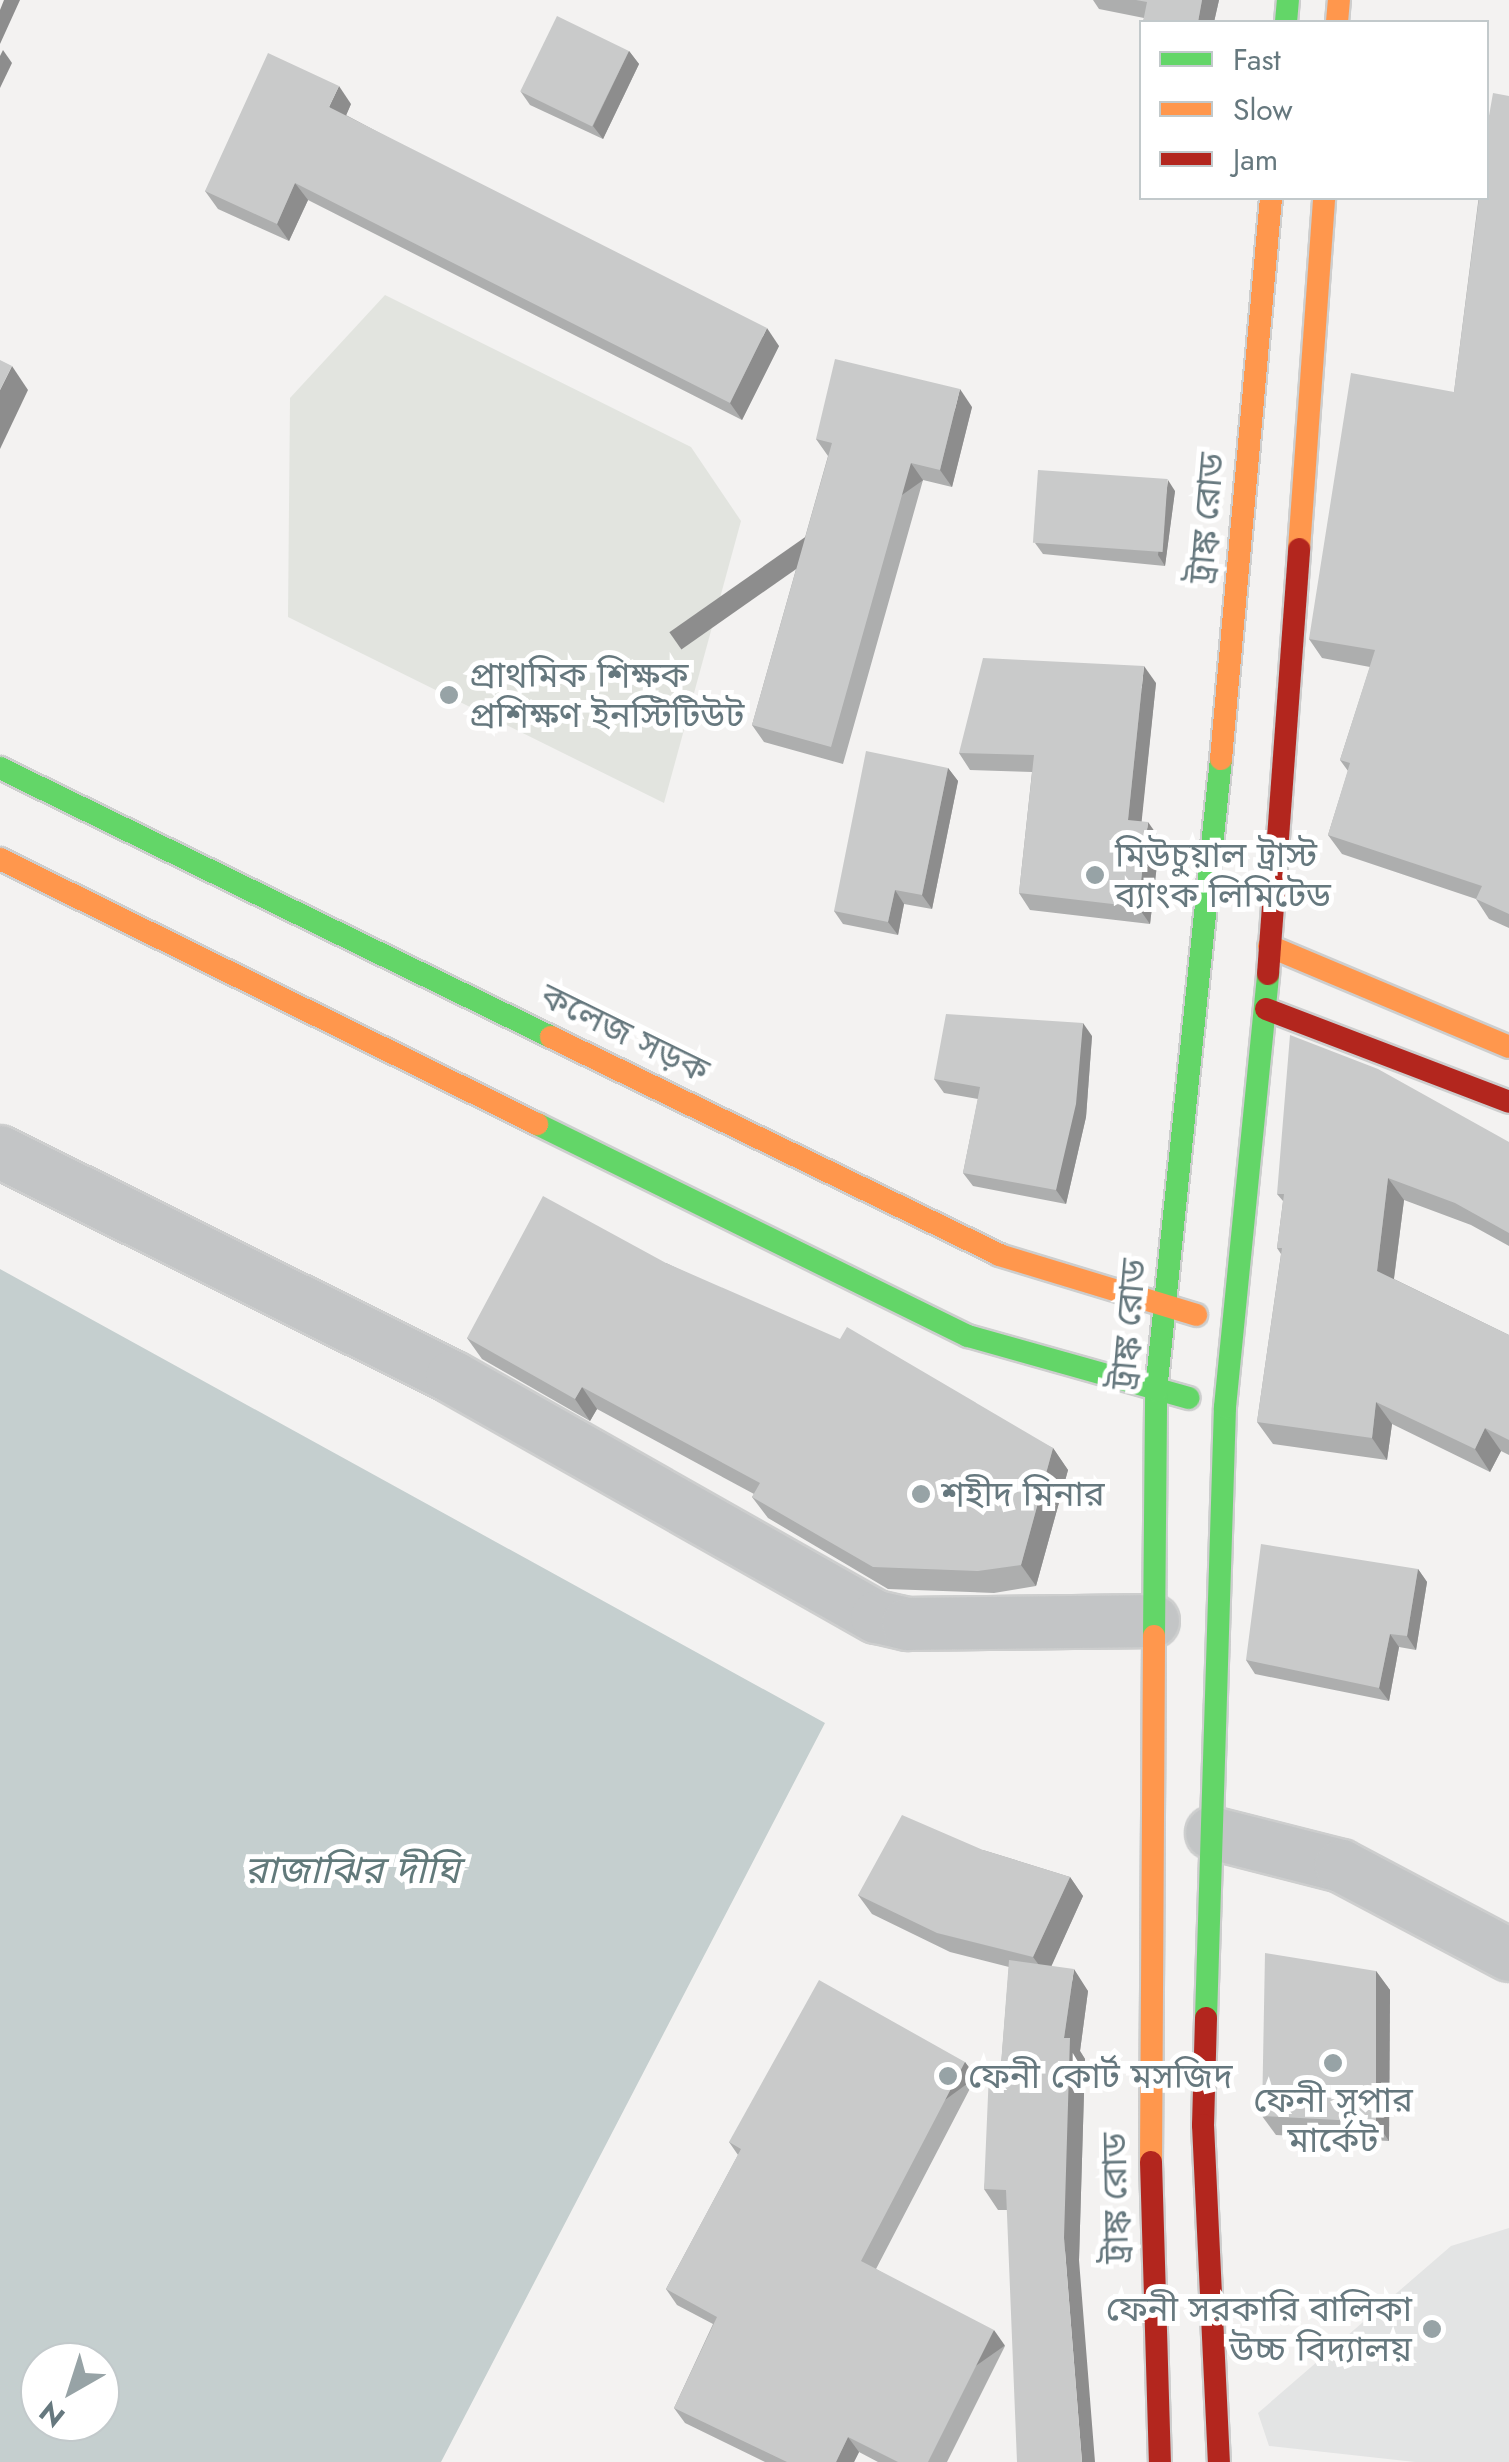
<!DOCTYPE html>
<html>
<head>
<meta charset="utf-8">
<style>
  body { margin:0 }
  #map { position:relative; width:1509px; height:2462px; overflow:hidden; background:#f3f2f1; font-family:Jost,"Noto Sans Bengali",sans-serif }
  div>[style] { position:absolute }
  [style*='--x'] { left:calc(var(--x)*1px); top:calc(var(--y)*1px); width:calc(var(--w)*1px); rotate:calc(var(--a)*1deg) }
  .built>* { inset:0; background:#e3e4e4 }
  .green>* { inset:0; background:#e2e4df }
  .water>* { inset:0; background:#c5cfcf }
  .roads { filter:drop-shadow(2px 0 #cdcece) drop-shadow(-2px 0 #cdcece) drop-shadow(0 2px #cdcece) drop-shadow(0 -2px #cdcece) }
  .street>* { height:52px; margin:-26px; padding:0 26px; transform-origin:26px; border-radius:26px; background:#c3c5c6 }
  .fast>* { height:22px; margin:-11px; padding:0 11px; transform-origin:11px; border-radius:11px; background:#63d668 }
  .slow>* { height:22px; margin:-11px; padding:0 11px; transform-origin:11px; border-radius:11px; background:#ff974d }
  .jam>* { height:22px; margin:-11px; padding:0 11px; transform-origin:11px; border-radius:11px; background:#b3261e }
  .wall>* { inset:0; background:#adaeae }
  .shaded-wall>* { inset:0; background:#8d8d8d; transform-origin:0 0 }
  .building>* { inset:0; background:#c9caca; transform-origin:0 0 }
  .dots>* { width:28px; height:28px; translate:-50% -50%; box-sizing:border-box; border:5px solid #fff; border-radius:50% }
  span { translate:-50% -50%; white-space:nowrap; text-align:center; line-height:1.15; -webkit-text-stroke:10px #fff; paint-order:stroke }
  .street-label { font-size:35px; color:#66787e }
  .poi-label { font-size:35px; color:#66787e }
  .left { translate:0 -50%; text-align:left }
  .right { translate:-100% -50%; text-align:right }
  .water-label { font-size:38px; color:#627a7b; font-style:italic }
  .legend { position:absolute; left:1139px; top:20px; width:350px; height:180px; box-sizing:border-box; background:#fff; border:2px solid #c2c9cb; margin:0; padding:12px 18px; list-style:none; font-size:30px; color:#66787e }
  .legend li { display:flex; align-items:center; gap:20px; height:50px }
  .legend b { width:50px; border:2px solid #c2c9cb }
  .north { position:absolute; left:20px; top:2342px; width:100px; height:100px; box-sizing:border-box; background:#fff; border:2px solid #c2c9cb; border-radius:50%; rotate:219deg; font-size:28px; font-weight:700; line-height:40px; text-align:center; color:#66787e }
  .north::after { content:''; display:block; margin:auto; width:35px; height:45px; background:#97a3a6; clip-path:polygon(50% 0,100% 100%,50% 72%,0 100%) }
</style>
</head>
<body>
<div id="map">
  <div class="built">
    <div style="clip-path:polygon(1509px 2228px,1509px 2462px,1415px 2462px,1269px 2446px,1258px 2413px,1451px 2246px)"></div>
  </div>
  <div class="green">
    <div style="clip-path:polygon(385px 295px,691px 447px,741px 521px,664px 803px,288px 617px,290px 398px)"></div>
  </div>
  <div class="water">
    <div style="clip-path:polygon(evenodd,0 1269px,825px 1723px,441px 2462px,0 2462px,0 1269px,40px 2362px,100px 2362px,100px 2422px,40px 2422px,40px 2362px)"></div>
  </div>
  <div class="roads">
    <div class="street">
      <div style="--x:0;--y:1152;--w:505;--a:26.46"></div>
      <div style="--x:452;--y:1377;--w:488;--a:29.5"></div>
      <div style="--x:877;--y:1617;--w:32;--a:13"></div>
      <div style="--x:908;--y:1624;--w:245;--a:-0.7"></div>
      <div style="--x:1212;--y:1833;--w:133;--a:14.3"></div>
      <div style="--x:1341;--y:1866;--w:190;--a:27.9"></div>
    </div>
    <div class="fast">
      <div style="--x:1286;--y:22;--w:22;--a:-85"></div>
      <div style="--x:0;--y:768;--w:613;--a:26.02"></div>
      <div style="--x:537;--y:1124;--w:480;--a:26.2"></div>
      <div style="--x:968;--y:1336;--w:229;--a:15.7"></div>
      <div style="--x:1154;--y:1636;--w:245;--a:-89.5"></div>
      <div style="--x:1156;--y:1391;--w:635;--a:-84.13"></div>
      <div style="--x:1206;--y:2018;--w:611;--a:-88.22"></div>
      <div style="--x:1225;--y:1407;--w:435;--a:-84.3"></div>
    </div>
    <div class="slow">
      <div style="--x:1337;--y:22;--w:22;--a:-85"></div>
      <div style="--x:1299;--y:549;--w:352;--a:-85.9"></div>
      <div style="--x:1221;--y:759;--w:563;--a:-84.91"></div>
      <div style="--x:0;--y:859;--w:599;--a:26.27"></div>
      <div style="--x:1269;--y:946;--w:260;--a:22.8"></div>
      <div style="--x:551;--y:1037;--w:498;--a:25.9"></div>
      <div style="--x:999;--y:1255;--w:206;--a:16.9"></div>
      <div style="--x:1151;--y:2162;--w:526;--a:-89.67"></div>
    </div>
    <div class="jam">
      <div style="--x:1268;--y:974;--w:426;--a:-85.8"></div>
      <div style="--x:1266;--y:1009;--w:260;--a:20.9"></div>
      <div style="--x:1206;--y:2018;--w:107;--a:91.6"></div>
      <div style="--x:1203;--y:2125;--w:337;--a:87.3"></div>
      <div style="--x:1151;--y:2162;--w:300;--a:88.3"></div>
    </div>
  </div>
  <div class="wall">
    <div style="clip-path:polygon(1093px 0,1219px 0,1214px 22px,1143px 22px,1144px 18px,1099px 9px)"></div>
    <div style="clip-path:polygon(629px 51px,639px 64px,603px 139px,530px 105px,521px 92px)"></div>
    <div style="clip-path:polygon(1509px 96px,1509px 928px,1489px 919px,1476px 899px,1342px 854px,1328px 835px,1348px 771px,1340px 760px,1370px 667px,1322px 658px,1309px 639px,1454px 392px,1489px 116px)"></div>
    <div style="clip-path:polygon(351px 104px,346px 115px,779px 346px,742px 420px,308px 200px,289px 241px,218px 209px,205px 191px)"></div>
    <div style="clip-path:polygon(972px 407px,952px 487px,923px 480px,843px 764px,764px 742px,752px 725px,828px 456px,816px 439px)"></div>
    <div style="clip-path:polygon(1175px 491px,1165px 566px,1043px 554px,1035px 543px)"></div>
    <div style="clip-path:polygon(1156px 683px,1141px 822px,1160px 839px,1150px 924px,1030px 910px,1019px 893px,1032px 772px,970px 770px,959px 753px)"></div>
    <div style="clip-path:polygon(948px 768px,958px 781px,932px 909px,904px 904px,898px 935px,843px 924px,834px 911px)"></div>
    <div style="clip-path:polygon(1092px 1036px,1086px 1117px,1066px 1204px,973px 1186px,963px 1173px,978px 1099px,944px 1093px,934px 1079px)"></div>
    <div style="clip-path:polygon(1509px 1142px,1509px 1246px,1471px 1225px,1404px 1200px,1394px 1279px,1509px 1335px,1509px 1455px,1501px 1451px,1490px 1472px,1392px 1424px,1387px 1460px,1273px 1444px,1257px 1422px,1281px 1254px,1277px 1248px,1283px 1201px,1277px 1194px)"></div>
    <div style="clip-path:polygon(666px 1263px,1053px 1448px,1068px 1470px,1036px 1586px,994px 1593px,888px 1589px,768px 1518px,752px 1497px,754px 1494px,597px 1409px,590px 1421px,482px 1359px,467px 1338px)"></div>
    <div style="clip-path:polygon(1418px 1569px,1427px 1582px,1416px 1650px,1399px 1647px,1389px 1701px,1255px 1674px,1246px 1660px)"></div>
    <div style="clip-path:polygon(983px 1850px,1070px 1877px,1083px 1896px,1051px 1966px,1088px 1991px,1080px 2051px,1085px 2059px,1079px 2260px,1007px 2210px,998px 2210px,984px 2189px,1000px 2078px,1009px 1967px,950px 1952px,872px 1914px,858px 1895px)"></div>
    <div style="clip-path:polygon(1376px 1971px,1390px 1990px,1389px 2141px,1276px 2135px,1262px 2116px)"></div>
    <div style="clip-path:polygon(965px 2062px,976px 2077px,876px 2269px,1005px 2346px,947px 2462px,878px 2462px,859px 2452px,854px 2462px,765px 2462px,685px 2423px,674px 2408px,713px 2324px,677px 2305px,666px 2289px,738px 2155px,729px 2142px)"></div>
  </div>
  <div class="shaded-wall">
    <div style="clip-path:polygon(4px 0,20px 0,0 44px,0 10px)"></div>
    <div style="clip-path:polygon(1202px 0,1219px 0,1214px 22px,1198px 22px)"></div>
    <div style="clip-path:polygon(3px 50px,12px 63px,0 88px,0 56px)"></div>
    <div style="clip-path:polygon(629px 51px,639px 64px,603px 139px,593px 126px)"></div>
    <div style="clip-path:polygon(339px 86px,351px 104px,342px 125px,329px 107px)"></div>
    <div style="clip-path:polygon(295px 183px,308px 200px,289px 241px,277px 224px)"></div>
    <div style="clip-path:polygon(767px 328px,779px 346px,742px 420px,730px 403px)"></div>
    <div style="clip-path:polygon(12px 366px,28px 390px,0 449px,0 390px)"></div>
    <div style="clip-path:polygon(960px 389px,972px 407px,952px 487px,940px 470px)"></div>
    <div style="left:911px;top:463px;width:21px;height:295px;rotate:55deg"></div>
    <div style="clip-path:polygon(1168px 480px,1175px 491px,1165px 566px,1158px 555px)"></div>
    <div style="clip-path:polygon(1144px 666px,1156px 683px,1140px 837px,1128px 820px)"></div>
    <div style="clip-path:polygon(948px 768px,958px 781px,932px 909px,922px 895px)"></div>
    <div style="clip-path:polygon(1148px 822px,1160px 839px,1150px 924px,1138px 907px)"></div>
    <div style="clip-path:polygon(895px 890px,904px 904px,898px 935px,888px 922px)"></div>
    <div style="clip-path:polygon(1083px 1023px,1092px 1036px,1086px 1117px,1066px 1204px,1056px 1190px)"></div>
    <div style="clip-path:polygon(1388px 1178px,1404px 1200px,1392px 1293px,1377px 1271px)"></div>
    <div style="clip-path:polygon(582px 1387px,597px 1409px,590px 1421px,575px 1399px)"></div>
    <div style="clip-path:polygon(1376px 1402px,1392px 1424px,1387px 1460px,1372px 1438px)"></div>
    <div style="clip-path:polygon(1485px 1428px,1501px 1451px,1490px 1472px,1475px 1449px)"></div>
    <div style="clip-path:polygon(1053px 1448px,1068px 1470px,1036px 1586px,1021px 1565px)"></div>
    <div style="clip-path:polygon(1418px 1569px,1427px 1582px,1416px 1650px,1407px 1636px)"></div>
    <div style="clip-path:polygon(1390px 1634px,1399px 1647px,1389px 1701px,1379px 1688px)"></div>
    <div style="clip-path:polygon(1070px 1877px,1083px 1896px,1047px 1976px,1033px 1957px)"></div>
    <div style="clip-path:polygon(1074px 1969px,1088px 1991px,1080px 2051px,1085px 2059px,1079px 2260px,1095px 2462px,1082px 2462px,1064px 2238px,1064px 2038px)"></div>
    <div style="clip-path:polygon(1376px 1971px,1390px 1990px,1389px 2141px,1376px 2122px)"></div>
    <div style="left:965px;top:2062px;width:19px;height:225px;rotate:54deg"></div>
    <div style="left:994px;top:2330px;width:19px;height:148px;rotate:55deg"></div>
    <div style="clip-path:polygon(848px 2437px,859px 2452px,854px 2462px,836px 2462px)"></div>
  </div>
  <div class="building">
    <div style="clip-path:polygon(1136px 0,1202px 0,1198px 22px,1143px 22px,1147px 2px)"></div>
    <div style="left:557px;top:16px;width:80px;height:84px;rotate:26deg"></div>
    <div style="clip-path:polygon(268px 53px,339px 86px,329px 107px,767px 328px,730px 403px,295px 183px,277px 224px,205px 191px)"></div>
    <div style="clip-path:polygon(1493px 93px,1509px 96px,1509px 914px,1476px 899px,1482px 886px,1328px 835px,1350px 763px,1340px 760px,1375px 650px,1309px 639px,1351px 373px,1454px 392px,1479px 198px,1486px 198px,1486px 115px,1489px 116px)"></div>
    <div style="clip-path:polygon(835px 359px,960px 389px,940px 470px,911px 463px,831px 747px,752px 725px,832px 443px,816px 439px)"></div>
    <div style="clip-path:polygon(0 360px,12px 366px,0 390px)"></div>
    <div style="left:1038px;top:470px;width:130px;height:73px;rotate:4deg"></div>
    <div style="clip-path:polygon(983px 658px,1144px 666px,1128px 820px,1148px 822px,1138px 907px,1019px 893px,1034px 755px,959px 753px)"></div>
    <div style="clip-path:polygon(866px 751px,948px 768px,922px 895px,895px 890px,888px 922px,834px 911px)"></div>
    <div style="clip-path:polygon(946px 1014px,1083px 1023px,1076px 1104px,1056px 1190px,963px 1173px,980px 1087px,934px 1079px)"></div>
    <div style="clip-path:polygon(1290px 1035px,1378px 1069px,1509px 1142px,1509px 1233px,1455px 1203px,1388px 1178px,1377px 1271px,1509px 1335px,1509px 1440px,1485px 1428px,1475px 1449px,1376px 1402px,1372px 1438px,1257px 1422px,1282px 1248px,1277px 1248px,1284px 1194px,1277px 1194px)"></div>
    <div style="clip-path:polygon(543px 1196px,666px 1263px,840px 1339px,847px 1327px,1053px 1448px,1021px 1565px,978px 1571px,873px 1567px,752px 1497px,760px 1483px,582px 1387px,575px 1399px,467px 1338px)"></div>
    <div style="clip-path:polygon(1261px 1544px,1418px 1569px,1407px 1636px,1390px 1634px,1379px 1688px,1246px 1660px)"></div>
    <div style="clip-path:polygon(902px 1815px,983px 1850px,1070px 1877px,1033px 1957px,937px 1933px,858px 1895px)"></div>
    <div style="clip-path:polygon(1265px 1953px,1376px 1971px,1376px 2122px,1262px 2116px)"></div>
    <div style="clip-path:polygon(1009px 1960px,1074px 1969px,1064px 2038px,1070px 2038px,1064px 2238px,1082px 2462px,1017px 2462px,1006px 2190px,984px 2189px,989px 2072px,1000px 2078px)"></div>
    <div style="clip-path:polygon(819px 1980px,965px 2062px,861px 2261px,994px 2330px,928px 2462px,898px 2462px,848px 2437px,836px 2462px,787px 2462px,674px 2408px,717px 2317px,666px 2289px,741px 2149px,729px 2142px)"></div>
  </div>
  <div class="dots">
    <div style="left:449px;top:695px;background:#97a3a6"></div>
    <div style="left:1095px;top:875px;background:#97a3a6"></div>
    <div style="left:921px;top:1494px;background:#97a3a6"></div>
    <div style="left:1333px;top:2063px;background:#97a3a6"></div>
    <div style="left:948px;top:2076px;background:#97a3a6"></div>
    <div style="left:1432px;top:2329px;background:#97a3a6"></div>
  </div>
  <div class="street-label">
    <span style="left:1206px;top:518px;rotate:-85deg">ট্রাঙ্ক রোড</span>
    <span style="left:625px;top:1033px;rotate:26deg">কলেজ সড়ক</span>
    <span style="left:1128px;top:1324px;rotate:-85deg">ট্রাঙ্ক রোড</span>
    <span style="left:1115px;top:2198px;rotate:-91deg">ট্রাঙ্ক রোড</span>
  </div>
  <div class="poi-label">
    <span class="left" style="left:469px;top:695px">প্রাথমিক শিক্ষক<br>প্রশিক্ষণ ইনস্টিটিউট</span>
    <span class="left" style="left:1115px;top:875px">মিউচুয়াল ট্রাস্ট<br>ব্যাংক লিমিটেড</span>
    <span class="left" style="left:941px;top:1494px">শহীদ মিনার</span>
    <span class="left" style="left:968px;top:2076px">ফেনী কোর্ট মসজিদ</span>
    <span style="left:1333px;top:2120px">ফেনী সুপার<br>মার্কেট</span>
    <span class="right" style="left:1412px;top:2329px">ফেনী সরকারি বালিকা<br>উচ্চ বিদ্যালয়</span>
  </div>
  <div class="water-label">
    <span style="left:352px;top:1870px">রাজাঝির দীঘি</span>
  </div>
  <ul class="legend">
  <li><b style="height:12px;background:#63d668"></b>Fast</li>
  <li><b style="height:12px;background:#ff974d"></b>Slow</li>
  <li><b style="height:12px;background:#b3261e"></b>Jam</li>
  </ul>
  <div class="north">N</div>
</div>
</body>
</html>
